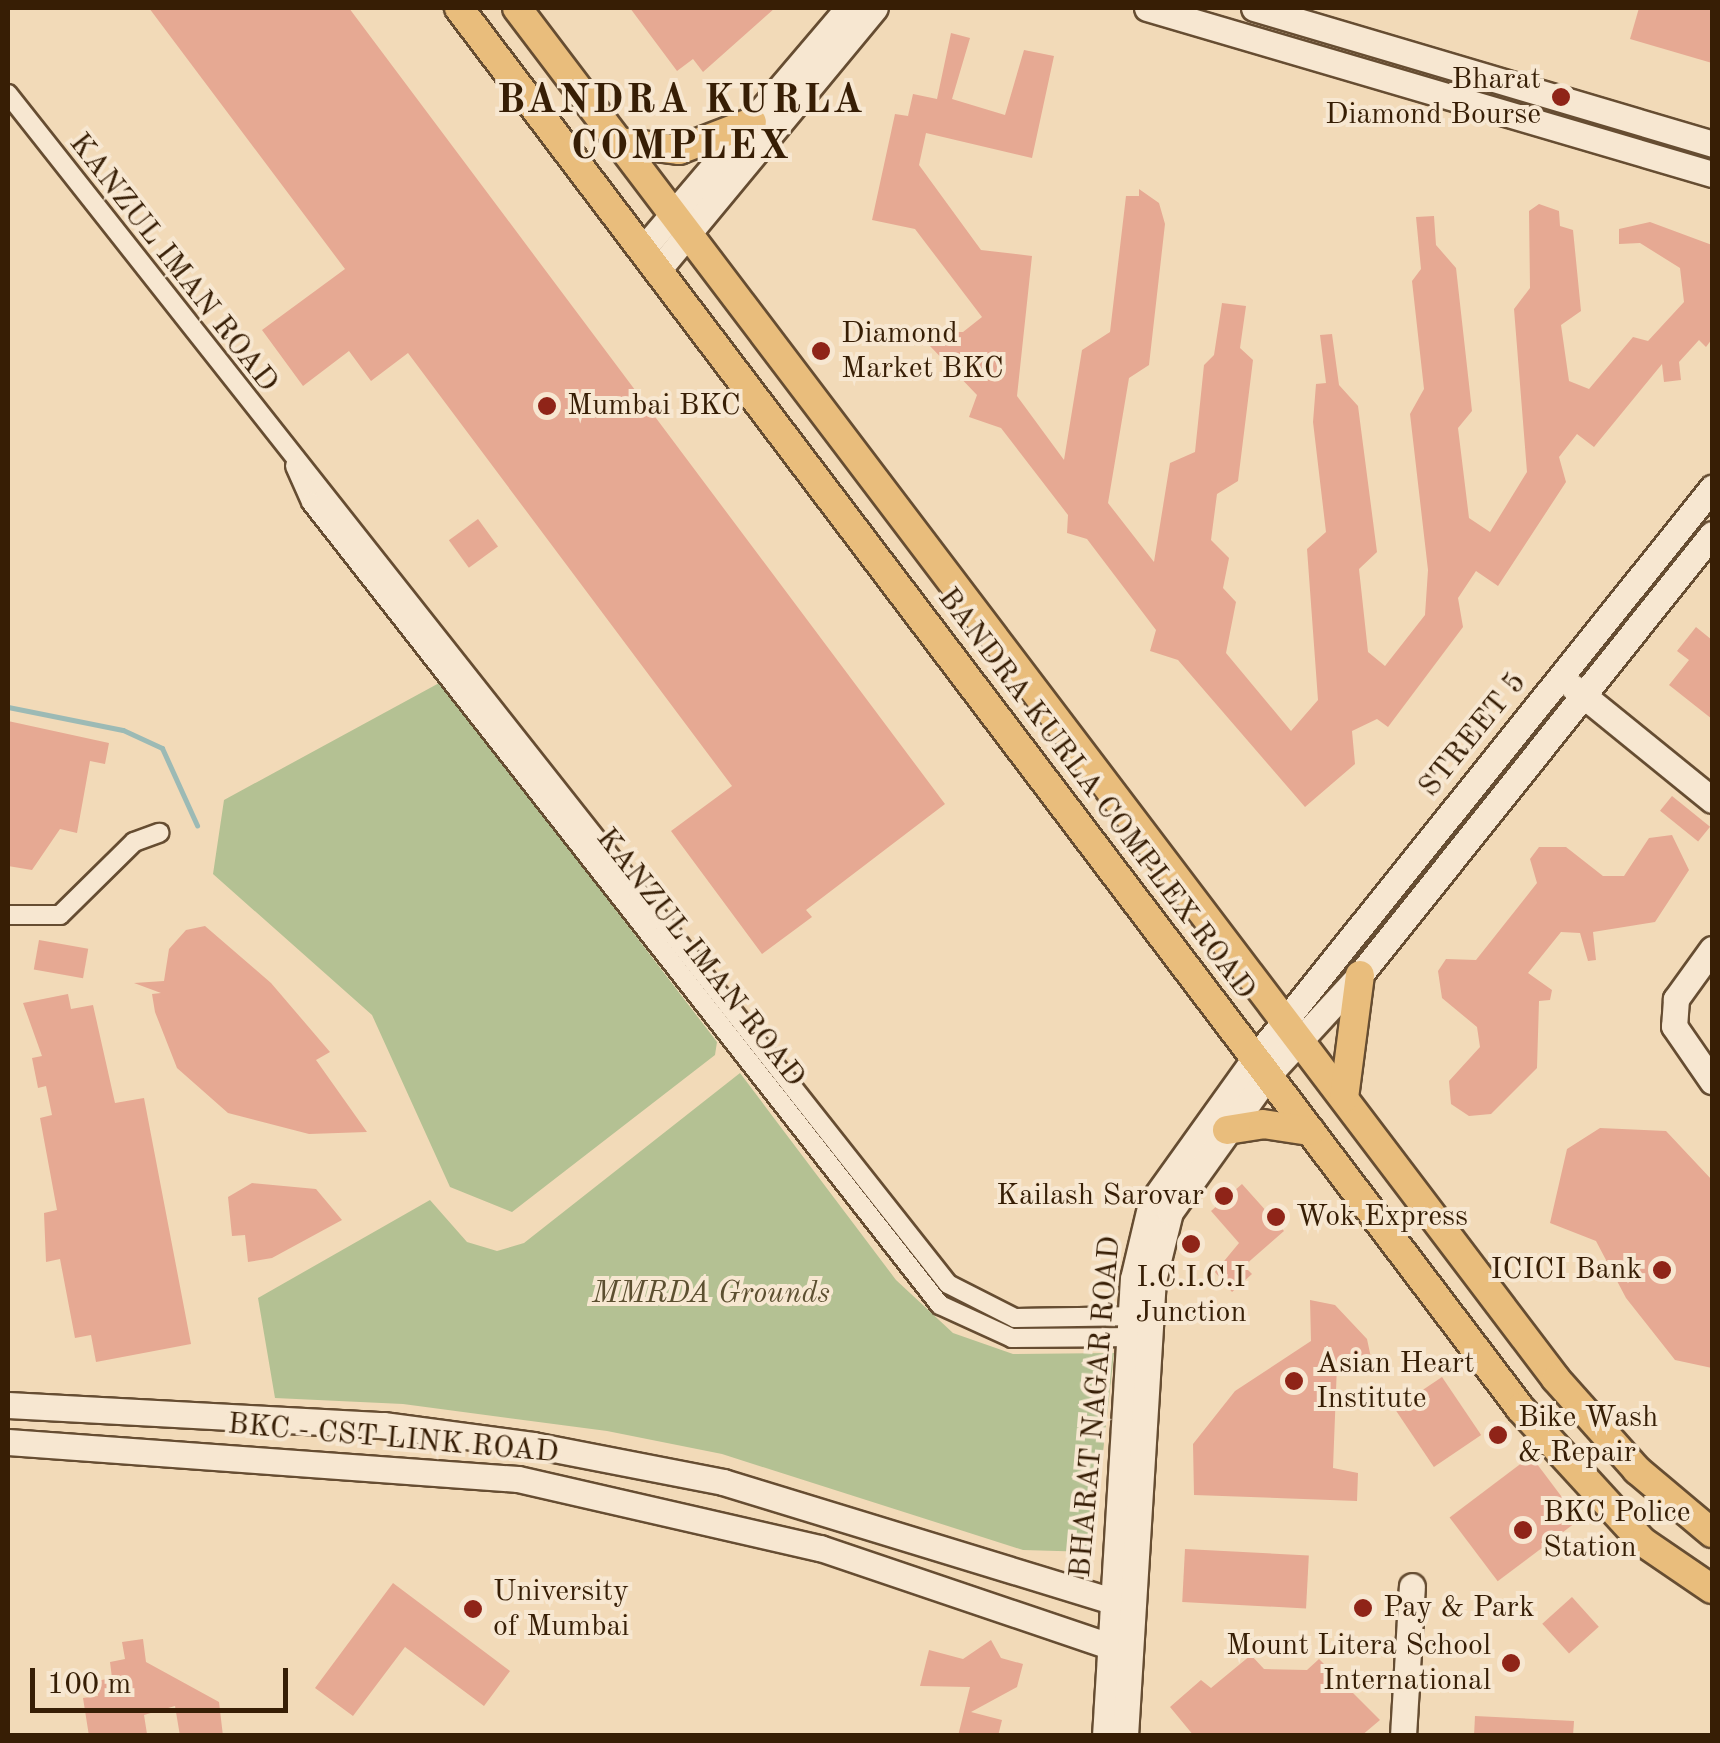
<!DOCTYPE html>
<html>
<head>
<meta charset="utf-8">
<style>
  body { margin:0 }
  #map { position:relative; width:1720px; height:1743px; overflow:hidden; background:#f2dab8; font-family:"Old Standard TT",serif }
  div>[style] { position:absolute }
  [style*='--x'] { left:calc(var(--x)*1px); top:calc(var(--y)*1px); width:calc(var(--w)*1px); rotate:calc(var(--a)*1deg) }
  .green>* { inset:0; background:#b4c193 }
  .stream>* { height:5px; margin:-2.5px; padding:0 2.5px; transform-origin:2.5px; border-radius:2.5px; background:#9cbab5 }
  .building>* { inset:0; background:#e6a993; transform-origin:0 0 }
  .roads { filter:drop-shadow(2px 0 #664d32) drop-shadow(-2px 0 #664d32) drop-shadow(0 2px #664d32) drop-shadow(0 -2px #664d32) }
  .street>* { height:18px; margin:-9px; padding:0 9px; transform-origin:9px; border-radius:9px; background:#f7e7d1 }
  .secondary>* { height:25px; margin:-12.5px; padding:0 12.5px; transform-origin:12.5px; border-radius:12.5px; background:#f7e7d1 }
  .primary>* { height:28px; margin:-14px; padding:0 14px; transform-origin:14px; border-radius:14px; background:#e9bd7c }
  .dots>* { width:28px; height:28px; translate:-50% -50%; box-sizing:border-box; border:5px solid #f7e7d1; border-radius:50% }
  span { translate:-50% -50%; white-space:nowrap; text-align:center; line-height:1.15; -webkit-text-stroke:8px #f7e7d1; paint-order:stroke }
  .poi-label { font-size:30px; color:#371e05 }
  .right { translate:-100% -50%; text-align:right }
  .left { translate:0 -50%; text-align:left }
  .street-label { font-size:30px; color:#371e05 }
  .park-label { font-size:30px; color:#5c4f30; font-style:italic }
  .district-label { font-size:40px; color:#371e05; font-weight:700; letter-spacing:2.5px }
  .frame { position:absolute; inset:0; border:10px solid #371e05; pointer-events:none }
  .scale { position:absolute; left:30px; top:1668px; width:258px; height:45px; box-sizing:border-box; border:5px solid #371e05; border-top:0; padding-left:12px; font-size:30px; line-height:35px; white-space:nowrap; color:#371e05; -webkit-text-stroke:8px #f7e7d1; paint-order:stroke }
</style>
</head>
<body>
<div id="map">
  <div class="green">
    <div style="clip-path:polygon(441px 682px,717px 1042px,715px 1055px,512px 1212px,450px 1187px,372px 1015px,213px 874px,224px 800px)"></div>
    <div style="clip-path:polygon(740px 1073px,896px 1280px,953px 1333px,1013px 1354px,1114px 1353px,1092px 1552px,1023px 1550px,722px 1454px,607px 1431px,403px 1404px,275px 1398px,258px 1298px,430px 1200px,467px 1242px,497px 1251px,524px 1243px)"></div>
  </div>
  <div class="stream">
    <div style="--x:8;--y:707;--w:117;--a:11.3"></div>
    <div style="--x:123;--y:730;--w:43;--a:24.8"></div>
    <div style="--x:162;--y:748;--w:85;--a:65.6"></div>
  </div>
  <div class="building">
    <div style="clip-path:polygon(149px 8px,349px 8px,945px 804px,806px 910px,812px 917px,762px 954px,671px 831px,732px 786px,408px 353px,371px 381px,349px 351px,303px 386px,262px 330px,345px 269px)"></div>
    <div style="clip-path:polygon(630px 8px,775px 8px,703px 72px,693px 59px,677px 71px)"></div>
    <div style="clip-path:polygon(1639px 8px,1712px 8px,1712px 63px,1630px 39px)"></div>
    <div style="clip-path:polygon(951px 33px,970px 38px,952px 99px,1005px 115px,1024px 50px,1054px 56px,1032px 158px,926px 133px,919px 165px,981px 250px,1032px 256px,1017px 396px,1064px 460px,1082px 350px,1110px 332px,1126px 196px,1139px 196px,1139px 189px,1159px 203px,1165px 224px,1149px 365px,1129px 378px,1108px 503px,1154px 562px,1170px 463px,1195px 452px,1204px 365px,1214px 355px,1222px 303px,1246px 306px,1240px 348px,1253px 360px,1238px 481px,1217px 494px,1211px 540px,1229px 558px,1223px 588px,1236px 602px,1226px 653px,1291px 731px,1318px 700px,1307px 549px,1326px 532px,1313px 422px,1316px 384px,1326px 383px,1320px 335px,1332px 334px,1339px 385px,1358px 406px,1377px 552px,1359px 569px,1368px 652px,1385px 666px,1425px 615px,1428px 570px,1410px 414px,1424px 389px,1412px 281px,1421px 269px,1416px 217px,1434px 216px,1436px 245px,1456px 268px,1472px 411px,1458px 428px,1469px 518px,1490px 532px,1527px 472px,1514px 309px,1530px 288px,1529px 211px,1539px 204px,1559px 211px,1560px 226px,1573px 230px,1581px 311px,1561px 325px,1569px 381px,1589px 389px,1633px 337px,1648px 341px,1684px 302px,1680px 268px,1640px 243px,1619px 244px,1619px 229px,1650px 222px,1712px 245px,1712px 339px,1706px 347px,1699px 340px,1679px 362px,1681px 380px,1664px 382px,1662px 364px,1594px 447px,1577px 434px,1559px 457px,1566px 482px,1498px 586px,1476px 571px,1458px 598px,1463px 627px,1388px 727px,1377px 719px,1352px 731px,1355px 764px,1305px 807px,1178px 660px,1150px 651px,1156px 630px,1087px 539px,1067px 533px,1068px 515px,1001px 428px,969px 417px,977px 395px,929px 345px,933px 332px,963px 332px,982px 317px,915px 229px,872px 220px,895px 114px,908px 116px,913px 94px,937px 99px)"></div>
    <div style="left:478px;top:519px;width:34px;height:36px;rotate:54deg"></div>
    <div style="clip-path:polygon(1696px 627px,1712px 640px,1712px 719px,1669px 685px,1689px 660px,1677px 651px)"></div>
    <div style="clip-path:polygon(8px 721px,109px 743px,105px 764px,90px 761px,77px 833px,60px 829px,32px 870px,8px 866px)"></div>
    <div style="left:1672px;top:796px;width:49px;height:19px;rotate:39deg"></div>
    <div style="clip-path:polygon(1672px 835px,1689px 870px,1655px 922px,1593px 932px,1596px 960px,1588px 961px,1580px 933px,1561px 932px,1528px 973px,1552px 990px,1550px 1000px,1539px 1001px,1537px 1068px,1491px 1114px,1469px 1116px,1451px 1104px,1449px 1081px,1480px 1047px,1477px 1027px,1442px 998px,1438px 971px,1446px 959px,1476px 960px,1537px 883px,1530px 859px,1539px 847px,1566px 847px,1603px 876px,1624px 876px,1649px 838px)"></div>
    <div style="clip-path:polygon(205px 926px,271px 983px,330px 1052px,316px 1060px,367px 1132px,309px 1134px,228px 1113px,177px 1068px,155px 1012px,152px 994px,161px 993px,134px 983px,164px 981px,169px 949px,186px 930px)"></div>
    <div style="left:39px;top:940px;width:50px;height:30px;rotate:10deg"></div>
    <div style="clip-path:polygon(68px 994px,71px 1009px,93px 1005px,115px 1103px,144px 1098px,191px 1344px,96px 1362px,91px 1335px,75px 1338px,60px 1259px,46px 1262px,44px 1213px,57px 1210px,40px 1118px,52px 1115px,46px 1086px,38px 1088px,32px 1058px,42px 1056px,23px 1003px)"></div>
    <div style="clip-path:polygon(1600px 1128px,1666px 1131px,1712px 1180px,1712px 1368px,1675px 1360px,1626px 1298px,1596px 1241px,1550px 1223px,1567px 1149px)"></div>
    <div style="clip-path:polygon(252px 1183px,316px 1189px,342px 1220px,272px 1258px,248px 1262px,245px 1235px,232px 1236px,228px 1197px)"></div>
    <div style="clip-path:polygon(1242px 1184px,1284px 1231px,1244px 1266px,1252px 1274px,1232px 1292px,1215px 1272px,1239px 1243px,1211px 1211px)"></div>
    <div style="clip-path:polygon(1310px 1300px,1335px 1305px,1367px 1339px,1373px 1367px,1337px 1365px,1333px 1468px,1358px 1473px,1357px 1501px,1194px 1495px,1193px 1444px,1235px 1391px,1311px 1341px)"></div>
    <div style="left:1442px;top:1377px;width:70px;height:57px;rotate:56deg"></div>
    <div style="left:1531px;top:1456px;width:80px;height:102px;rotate:53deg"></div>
    <div style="left:1185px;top:1549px;width:124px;height:53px;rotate:3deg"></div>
    <div style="clip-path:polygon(393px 1583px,510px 1671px,484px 1706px,405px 1647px,353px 1716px,315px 1688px)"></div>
    <div style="left:1572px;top:1597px;width:40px;height:40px;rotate:48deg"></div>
    <div style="clip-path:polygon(143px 1639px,146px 1662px,219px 1702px,223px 1736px,180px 1736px,175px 1706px,144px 1715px,147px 1734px,89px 1736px,83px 1698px,98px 1696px,96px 1681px,112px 1678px,110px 1662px,125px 1659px,122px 1642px)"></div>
    <div style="clip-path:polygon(991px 1640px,1001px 1658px,1023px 1664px,1017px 1687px,971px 1712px,1002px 1720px,998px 1736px,958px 1736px,970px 1687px,920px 1686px,929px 1650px,963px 1659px)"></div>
    <div style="clip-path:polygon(1251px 1655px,1264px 1669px,1307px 1670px,1319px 1659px,1380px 1720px,1361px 1736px,1194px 1736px,1170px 1707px,1201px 1680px,1211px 1688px)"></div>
    <div style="clip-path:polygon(1475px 1716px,1574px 1721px,1573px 1736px,1474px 1736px)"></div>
  </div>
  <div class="roads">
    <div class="street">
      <div style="--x:8;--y:94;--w:1516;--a:51.69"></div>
      <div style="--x:948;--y:1284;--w:75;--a:26.9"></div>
      <div style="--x:1015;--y:1318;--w:126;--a:-0.9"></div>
      <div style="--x:295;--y:466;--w:39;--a:66"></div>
      <div style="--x:311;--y:502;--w:1020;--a:51.93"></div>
      <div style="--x:940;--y:1305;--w:79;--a:24.6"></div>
      <div style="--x:1012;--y:1338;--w:127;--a:-0.5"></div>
      <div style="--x:8;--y:915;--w:52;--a:0"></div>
      <div style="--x:60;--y:915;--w:104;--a:-44.6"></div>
      <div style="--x:134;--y:842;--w:27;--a:-20"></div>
    </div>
    <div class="secondary">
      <div style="--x:1147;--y:8;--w:589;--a:16.37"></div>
      <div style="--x:1254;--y:8;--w:478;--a:16.5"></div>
      <div style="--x:643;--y:249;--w:316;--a:-49.6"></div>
      <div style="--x:658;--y:270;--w:340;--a:-50.4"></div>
      <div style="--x:1573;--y:687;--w:179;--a:39.1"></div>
      <div style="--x:1712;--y:949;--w:62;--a:125.8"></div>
      <div style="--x:1676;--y:999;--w:27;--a:94"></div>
      <div style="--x:1674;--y:1026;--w:67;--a:55.4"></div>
      <div style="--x:8;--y:1405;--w:376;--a:3.1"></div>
      <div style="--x:383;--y:1425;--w:151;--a:7.6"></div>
      <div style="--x:533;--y:1445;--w:194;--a:11"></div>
      <div style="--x:723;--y:1482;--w:407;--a:17"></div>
      <div style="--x:8;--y:1442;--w:511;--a:4.15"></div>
      <div style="--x:518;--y:1479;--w:310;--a:12.9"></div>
      <div style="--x:820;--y:1548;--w:306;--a:18.7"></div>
      <div style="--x:1105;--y:1736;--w:458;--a:-86.5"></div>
      <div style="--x:1133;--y:1279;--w:78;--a:-76.7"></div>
      <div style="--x:1151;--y:1203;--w:178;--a:-54.4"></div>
      <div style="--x:1255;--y:1058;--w:731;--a:-51.28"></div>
      <div style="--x:1125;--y:1736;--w:456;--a:-86.5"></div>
      <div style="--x:1153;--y:1281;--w:71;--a:-76.2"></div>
      <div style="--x:1170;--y:1212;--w:168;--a:-54.4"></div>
      <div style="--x:1268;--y:1075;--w:136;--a:-47.4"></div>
      <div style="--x:1360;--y:975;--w:564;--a:-51.4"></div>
      <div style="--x:1403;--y:1736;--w:150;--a:-86.6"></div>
    </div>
    <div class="primary">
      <div style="--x:459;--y:8;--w:1757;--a:52.84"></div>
      <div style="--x:1520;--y:1408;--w:182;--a:47.5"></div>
      <div style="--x:1643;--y:1542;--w:83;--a:34.3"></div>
      <div style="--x:517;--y:8;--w:1720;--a:52.84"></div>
      <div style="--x:1556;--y:1379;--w:122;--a:48.3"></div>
      <div style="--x:1637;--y:1470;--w:98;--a:40"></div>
      <div style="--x:619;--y:142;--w:61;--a:7.6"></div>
      <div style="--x:679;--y:150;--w:78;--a:-21"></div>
      <div style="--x:1344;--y:1098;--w:124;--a:-82.6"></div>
      <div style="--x:1227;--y:1130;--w:36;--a:-9"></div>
      <div style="--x:1263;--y:1124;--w:48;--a:8.5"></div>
    </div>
  </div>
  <div class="dots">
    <div style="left:1561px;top:97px;background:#8f2418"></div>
    <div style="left:821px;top:351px;background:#8f2418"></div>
    <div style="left:547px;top:406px;background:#8f2418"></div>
    <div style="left:1224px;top:1196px;background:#8f2418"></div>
    <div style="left:1276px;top:1217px;background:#8f2418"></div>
    <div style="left:1191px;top:1244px;background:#8f2418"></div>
    <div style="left:1662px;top:1270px;background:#8f2418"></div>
    <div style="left:1294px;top:1381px;background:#8f2418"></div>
    <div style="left:1498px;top:1435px;background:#8f2418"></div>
    <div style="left:1523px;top:1530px;background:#8f2418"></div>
    <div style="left:1363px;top:1608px;background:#8f2418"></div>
    <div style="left:473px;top:1609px;background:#8f2418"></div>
    <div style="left:1511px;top:1663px;background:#8f2418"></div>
  </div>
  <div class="poi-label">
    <span class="right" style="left:1541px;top:97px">Bharat<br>Diamond Bourse</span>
    <span class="left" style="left:841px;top:351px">Diamond<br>Market BKC</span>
    <span class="left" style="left:567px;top:406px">Mumbai BKC</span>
    <span class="right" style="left:1204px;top:1196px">Kailash Sarovar</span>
    <span class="left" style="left:1296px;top:1217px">Wok Express</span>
    <span class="right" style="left:1642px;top:1270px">ICICI Bank</span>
    <span style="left:1191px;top:1295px">I.C.I.C.I<br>Junction</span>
    <span class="left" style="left:1316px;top:1381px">Asian Heart<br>Institute</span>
    <span class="left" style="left:1518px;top:1435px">Bike Wash<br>&amp; Repair</span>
    <span class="left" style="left:1543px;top:1530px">BKC Police<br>Station</span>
    <span class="left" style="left:493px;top:1609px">University<br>of Mumbai</span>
    <span class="left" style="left:1383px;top:1608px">Pay &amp; Park</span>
    <span class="right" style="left:1491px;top:1663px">Mount Litera School<br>International</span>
  </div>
  <div class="street-label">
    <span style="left:173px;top:263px;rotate:52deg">KANZUL IMAN ROAD</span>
    <span style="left:1473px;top:735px;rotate:-51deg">STREET 5</span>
    <span style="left:1096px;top:794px;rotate:53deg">BANDRA KURLA COMPLEX ROAD</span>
    <span style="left:700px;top:958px;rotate:52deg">KANZUL IMAN ROAD</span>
    <span style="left:1096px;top:1407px;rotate:-85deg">BHARAT NAGAR ROAD</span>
    <span style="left:393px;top:1439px;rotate:5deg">BKC - CST LINK ROAD</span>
  </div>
  <div class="park-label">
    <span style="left:711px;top:1294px">MMRDA Grounds</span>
  </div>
  <div class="district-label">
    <span style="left:681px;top:125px">BANDRA KURLA<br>COMPLEX</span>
  </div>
  <div class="frame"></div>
  <div class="scale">100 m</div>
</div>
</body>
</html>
